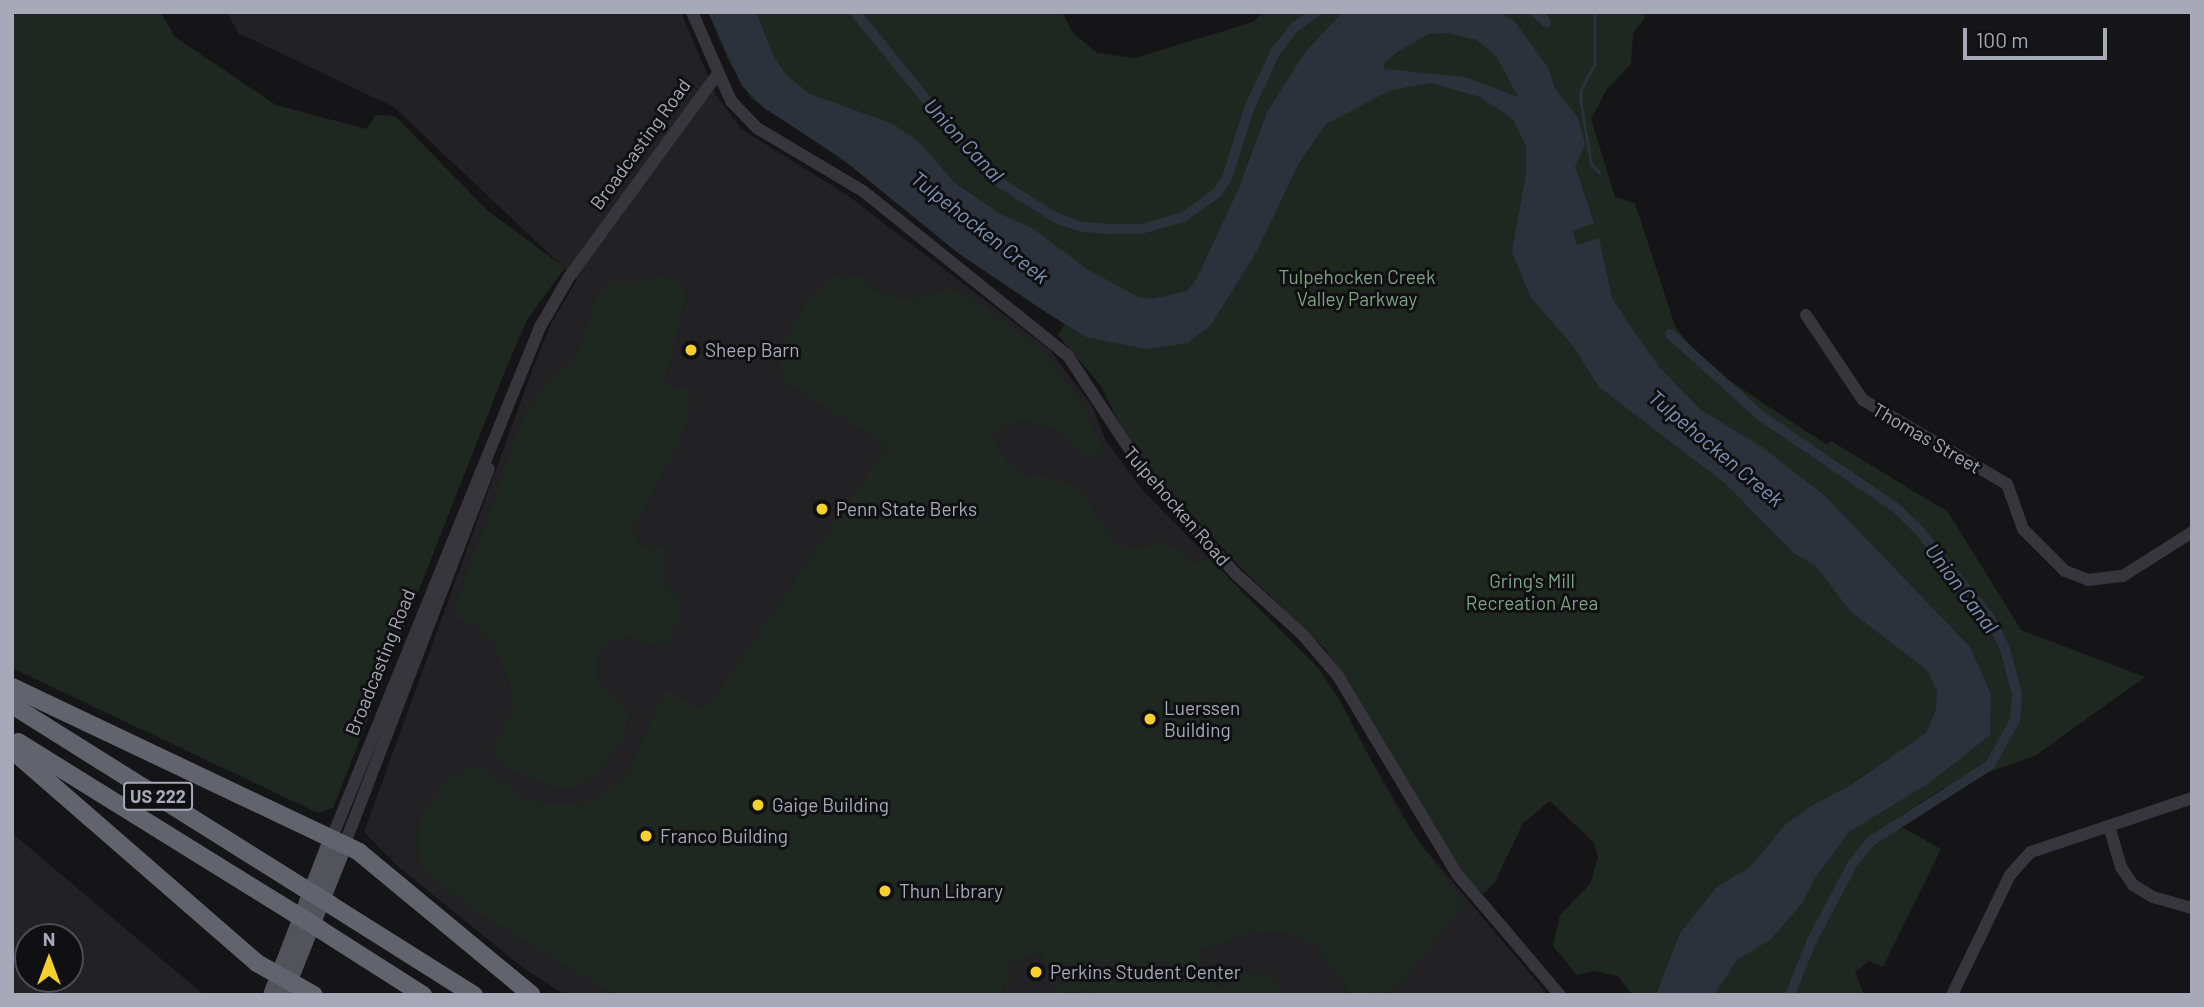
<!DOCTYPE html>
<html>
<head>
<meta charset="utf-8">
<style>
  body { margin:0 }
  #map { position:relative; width:2204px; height:1007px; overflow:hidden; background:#151517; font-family:Barlow,sans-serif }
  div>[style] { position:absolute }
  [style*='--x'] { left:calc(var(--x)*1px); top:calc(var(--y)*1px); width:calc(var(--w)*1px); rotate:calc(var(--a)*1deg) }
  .built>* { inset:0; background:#222124 }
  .green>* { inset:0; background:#1f2721 }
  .water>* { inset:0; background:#2b323b }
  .stream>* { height:2.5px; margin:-1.25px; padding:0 1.25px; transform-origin:1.25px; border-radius:1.25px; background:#2b323b }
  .canal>* { height:10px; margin:-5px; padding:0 5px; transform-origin:5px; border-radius:5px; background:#2b323b }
  .minor>* { height:12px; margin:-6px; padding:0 6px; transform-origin:6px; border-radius:6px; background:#36363c }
  .major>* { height:16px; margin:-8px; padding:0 8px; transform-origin:8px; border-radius:8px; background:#52535b }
  .highway>* { height:18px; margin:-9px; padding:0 9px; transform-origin:9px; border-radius:9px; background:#62636d }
  .highway-bridge>* { height:18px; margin:-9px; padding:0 9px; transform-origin:9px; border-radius:9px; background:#62636d }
  .dots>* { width:19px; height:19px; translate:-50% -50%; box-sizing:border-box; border:4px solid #101012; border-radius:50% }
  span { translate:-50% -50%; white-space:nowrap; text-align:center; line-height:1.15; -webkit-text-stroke:6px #101012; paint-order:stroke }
  .shield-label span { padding:2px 5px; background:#101012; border:2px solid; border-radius:5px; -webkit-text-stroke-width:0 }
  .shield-label { font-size:18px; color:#a7a9b8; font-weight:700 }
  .street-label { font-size:19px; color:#a7a9b8 }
  .park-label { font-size:19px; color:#7da385 }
  .poi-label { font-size:19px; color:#a7a9b8 }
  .left { translate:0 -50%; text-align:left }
  .water-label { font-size:21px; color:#7c92b4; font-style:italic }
  .frame { position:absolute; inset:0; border:14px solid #a7a9b8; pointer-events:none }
  .north { position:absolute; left:14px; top:923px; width:70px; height:70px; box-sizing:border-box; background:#101012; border:2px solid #4c4d54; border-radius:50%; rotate:0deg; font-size:19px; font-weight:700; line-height:28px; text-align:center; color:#a7a9b8 }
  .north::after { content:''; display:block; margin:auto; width:24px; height:32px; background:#f7d02d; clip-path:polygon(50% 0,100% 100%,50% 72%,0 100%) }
  .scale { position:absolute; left:1963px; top:28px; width:144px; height:32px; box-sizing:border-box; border:4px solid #a7a9b8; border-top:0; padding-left:9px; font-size:21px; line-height:24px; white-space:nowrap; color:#a7a9b8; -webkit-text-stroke:5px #101012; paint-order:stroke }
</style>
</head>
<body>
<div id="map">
  <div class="built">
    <div style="clip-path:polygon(227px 12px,681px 12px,716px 95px,741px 129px,847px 195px,1050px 350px,1092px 406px,1106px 441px,1143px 491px,1318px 668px,1418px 841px,1548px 995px,565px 995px,522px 967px,400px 868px,364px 832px,533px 368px,552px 322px,577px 280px,394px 107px,238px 33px)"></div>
    <div style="clip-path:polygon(evenodd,12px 833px,204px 995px,12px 995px,12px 833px,28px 937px,70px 937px,70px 979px,28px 979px,28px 937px)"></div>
  </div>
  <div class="green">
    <div style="clip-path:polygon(12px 12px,160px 12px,175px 37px,276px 105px,366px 129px,376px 115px,395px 116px,487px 210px,565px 268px,528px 318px,507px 366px,333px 808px,318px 813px,12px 668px)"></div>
    <div style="clip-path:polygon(708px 12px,1062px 12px,1073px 33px,1097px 53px,1135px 58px,1253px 22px,1264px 12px,1642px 12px,1645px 18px,1633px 33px,1631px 64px,1607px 89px,1591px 119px,1615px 197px,1635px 203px,1675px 326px,1704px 364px,1827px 445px,1831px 441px,1948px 512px,2021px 630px,2145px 677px,2035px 756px,1943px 788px,1892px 822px,1941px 849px,1883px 967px,1869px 961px,1855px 972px,1864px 995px,1632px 995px,1618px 976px,1594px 971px,1577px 975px,1553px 946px,1560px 915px,1590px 884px,1598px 857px,1594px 843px,1550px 801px,1523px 823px,1495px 882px,1484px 894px,1468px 881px,1326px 650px,1239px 566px,1153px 472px,1122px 429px,1101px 386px,1058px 335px,1065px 323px,958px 253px,887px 191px,751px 98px,729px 62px)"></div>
    <div style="clip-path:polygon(658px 275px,681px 281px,685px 300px,664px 383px,689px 390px,691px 405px,678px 446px,633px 527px,637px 543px,665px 550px,665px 583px,682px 603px,680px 621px,665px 643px,651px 645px,626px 637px,608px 642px,595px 662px,595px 674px,603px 688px,628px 707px,626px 736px,597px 774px,572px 789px,558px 789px,510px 769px,491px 751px,513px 710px,510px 687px,496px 647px,476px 627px,454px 617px,457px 603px,524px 416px,548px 380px,575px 360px,597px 297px,611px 282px,643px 282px)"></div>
    <div style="clip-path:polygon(861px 275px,875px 291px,913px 300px,947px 289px,963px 292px,1042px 350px,1083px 404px,1103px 451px,1090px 460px,1056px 431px,1022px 420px,1004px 426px,993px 436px,1007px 463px,1028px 475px,1079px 486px,1115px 544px,1136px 548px,1160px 542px,1183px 551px,1194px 566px,1208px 559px,1318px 668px,1339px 699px,1396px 808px,1463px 905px,1404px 981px,1389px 992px,1346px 995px,1347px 986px,1314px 945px,1292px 934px,1257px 931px,1200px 951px,1203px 968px,1211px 985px,1221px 987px,1246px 974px,1272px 974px,1282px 995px,1088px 995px,1089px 990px,1055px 995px,1053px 988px,1066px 982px,1059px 962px,1046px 965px,1041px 952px,1008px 965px,1013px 978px,1006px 981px,1000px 995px,614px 995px,468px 906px,428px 874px,419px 858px,418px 834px,423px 810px,445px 782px,477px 764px,524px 798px,547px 805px,577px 805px,601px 796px,629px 771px,665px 691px,697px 707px,710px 704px,887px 446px,784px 381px,780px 367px,783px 343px,807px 303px,830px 279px)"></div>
  </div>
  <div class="water">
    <div style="clip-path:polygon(evenodd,708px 12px,756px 12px,773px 55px,786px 75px,810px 94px,893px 124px,921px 144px,954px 182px,1000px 214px,1032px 228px,1087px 269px,1138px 297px,1152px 299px,1187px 291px,1197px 278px,1239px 188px,1267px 112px,1306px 51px,1341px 14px,1499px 12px,1514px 21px,1529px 41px,1549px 69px,1554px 87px,1578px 118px,1585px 144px,1575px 166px,1594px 223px,1573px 231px,1577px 245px,1599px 238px,1612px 298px,1633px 330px,1660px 368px,1701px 410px,1762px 447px,1825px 496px,1970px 647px,1991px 694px,1990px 735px,1932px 781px,1849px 832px,1815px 878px,1803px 902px,1771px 939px,1737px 960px,1714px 995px,1656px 995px,1680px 933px,1716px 888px,1751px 866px,1786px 824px,1811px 806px,1851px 785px,1926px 733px,1936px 710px,1937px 690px,1926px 669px,1851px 612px,1816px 566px,1794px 553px,1726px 484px,1599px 387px,1573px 346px,1530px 296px,1512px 252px,1526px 174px,1526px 147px,1513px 119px,1480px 97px,1431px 83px,1391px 90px,1326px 124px,1299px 163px,1257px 251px,1211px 325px,1188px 343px,1146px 349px,1086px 337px,1047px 313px,958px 253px,840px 157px,764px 108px,742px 86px,708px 12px,1447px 33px,1477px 40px,1497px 57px,1518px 97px,1465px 77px,1385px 69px,1383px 64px,1396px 53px,1428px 34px,1447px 33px)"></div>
  </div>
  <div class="stream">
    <div style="--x:1595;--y:12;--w:52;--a:90"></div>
    <div style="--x:1595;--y:64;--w:30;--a:118"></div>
    <div style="--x:1581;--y:90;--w:11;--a:90"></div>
    <div style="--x:1581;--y:101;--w:63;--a:80.8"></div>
    <div style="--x:1591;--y:163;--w:12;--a:48"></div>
  </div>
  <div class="canal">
    <div style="--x:855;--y:12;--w:157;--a:50.9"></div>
    <div style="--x:954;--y:134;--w:69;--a:46.2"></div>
    <div style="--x:1002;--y:184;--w:64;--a:32.2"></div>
    <div style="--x:1056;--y:218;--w:28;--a:19"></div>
    <div style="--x:1082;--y:227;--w:26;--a:4"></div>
    <div style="--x:1108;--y:229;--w:33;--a:0"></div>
    <div style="--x:1141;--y:229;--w:44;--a:-15.9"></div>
    <div style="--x:1183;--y:217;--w:42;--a:-35.2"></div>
    <div style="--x:1217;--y:193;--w:18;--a:-56"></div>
    <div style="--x:1227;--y:178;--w:76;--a:-72.3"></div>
    <div style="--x:1250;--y:106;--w:61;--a:-64.7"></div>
    <div style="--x:1276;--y:51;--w:31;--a:-52"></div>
    <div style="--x:1295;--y:27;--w:26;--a:-36"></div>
    <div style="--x:1535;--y:12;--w:15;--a:42"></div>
    <div style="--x:1670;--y:334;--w:122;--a:42"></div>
    <div style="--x:1761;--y:416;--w:162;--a:34.2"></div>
    <div style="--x:1895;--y:507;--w:33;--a:44"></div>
    <div style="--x:1919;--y:530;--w:113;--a:51.1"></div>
    <div style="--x:1990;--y:618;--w:34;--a:64"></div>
    <div style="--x:2005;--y:649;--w:47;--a:75.1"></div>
    <div style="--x:2017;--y:694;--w:26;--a:94"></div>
    <div style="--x:2015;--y:720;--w:51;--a:119.1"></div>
    <div style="--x:1990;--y:765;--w:141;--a:147.4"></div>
    <div style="--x:1871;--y:841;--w:28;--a:129"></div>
    <div style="--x:1853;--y:863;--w:87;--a:118"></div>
    <div style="--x:1812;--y:940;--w:59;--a:111.8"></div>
  </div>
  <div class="minor">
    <div style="--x:692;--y:12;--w:97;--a:66.3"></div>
    <div style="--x:731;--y:101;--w:37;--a:46"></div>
    <div style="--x:757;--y:128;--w:123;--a:30.7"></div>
    <div style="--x:863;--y:191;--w:263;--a:38.8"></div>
    <div style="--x:1068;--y:356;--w:144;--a:56.6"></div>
    <div style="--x:1147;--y:476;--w:131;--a:47.8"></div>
    <div style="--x:1235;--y:573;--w:92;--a:42.4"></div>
    <div style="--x:1303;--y:635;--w:54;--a:49.5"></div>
    <div style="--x:1338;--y:676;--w:231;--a:59"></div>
    <div style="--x:1457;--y:874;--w:159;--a:49.6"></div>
    <div style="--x:1806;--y:315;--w:102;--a:56.2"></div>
    <div style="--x:1863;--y:400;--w:167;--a:30.3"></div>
    <div style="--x:2007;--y:484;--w:48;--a:70.4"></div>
    <div style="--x:2023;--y:529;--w:59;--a:45"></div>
    <div style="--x:2065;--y:571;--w:25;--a:21"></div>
    <div style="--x:2088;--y:580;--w:35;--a:-7"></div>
    <div style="--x:2123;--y:576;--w:82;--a:-32.5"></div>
    <div style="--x:2109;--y:826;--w:43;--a:73.7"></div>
    <div style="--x:2121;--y:867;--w:22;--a:56"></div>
    <div style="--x:2133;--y:885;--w:23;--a:31"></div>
    <div style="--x:2153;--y:897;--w:41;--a:15.8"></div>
    <div style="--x:331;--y:840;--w:554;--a:-67.83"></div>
    <div style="--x:540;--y:327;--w:58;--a:-59.9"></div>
    <div style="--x:569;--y:277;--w:250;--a:-53.8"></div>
    <div style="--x:344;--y:846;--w:404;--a:-69"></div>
    <div style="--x:1952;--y:995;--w:133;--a:-64.2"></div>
    <div style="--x:2010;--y:875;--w:31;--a:-48"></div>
    <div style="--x:2031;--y:852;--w:170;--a:-18.5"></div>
  </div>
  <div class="major">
    <div style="--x:271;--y:995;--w:166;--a:-68.8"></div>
    <div style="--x:284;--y:995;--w:161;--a:-68.1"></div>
  </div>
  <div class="highway">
    <div style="--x:12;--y:687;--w:384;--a:25.4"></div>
    <div style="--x:359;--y:852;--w:224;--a:39.6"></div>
    <div style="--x:12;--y:705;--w:345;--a:32.1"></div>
    <div style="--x:18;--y:742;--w:325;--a:31.8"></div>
    <div style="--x:12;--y:750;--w:325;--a:41"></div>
    <div style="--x:257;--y:963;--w:65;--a:29.3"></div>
    <div style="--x:331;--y:905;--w:169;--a:32.2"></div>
    <div style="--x:321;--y:930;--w:121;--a:32.5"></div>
  </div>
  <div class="highway-bridge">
    <div style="--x:304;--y:888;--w:32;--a:32"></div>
    <div style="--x:294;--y:913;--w:32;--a:32"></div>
  </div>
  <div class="dots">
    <div style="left:691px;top:350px;background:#f7d02d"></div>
    <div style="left:822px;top:509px;background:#f7d02d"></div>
    <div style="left:1150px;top:719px;background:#f7d02d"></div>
    <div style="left:758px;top:805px;background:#f7d02d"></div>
    <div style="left:646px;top:836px;background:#f7d02d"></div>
    <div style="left:885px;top:891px;background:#f7d02d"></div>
    <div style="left:1036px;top:972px;background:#f7d02d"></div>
  </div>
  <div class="shield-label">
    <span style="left:158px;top:796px">US 222</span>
  </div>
  <div class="street-label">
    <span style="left:640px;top:144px;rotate:-54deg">Broadcasting Road</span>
    <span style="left:1927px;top:438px;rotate:30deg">Thomas Street</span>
    <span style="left:1177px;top:506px;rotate:49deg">Tulpehocken Road</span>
    <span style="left:380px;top:662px;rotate:-68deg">Broadcasting Road</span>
  </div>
  <div class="park-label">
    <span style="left:1357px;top:288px">Tulpehocken Creek<br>Valley Parkway</span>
    <span style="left:1532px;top:592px">Gring's Mill<br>Recreation Area</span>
  </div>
  <div class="poi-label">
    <span class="left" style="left:705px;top:350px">Sheep Barn</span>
    <span class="left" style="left:836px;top:509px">Penn State Berks</span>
    <span class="left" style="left:1164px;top:719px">Luerssen<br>Building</span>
    <span class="left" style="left:772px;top:805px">Gaige Building</span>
    <span class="left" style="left:660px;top:836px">Franco Building</span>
    <span class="left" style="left:899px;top:891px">Thun Library</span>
    <span class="left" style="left:1050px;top:972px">Perkins Student Center</span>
  </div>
  <div class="water-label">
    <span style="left:964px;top:140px;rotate:47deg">Union Canal</span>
    <span style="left:980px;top:227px;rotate:38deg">Tulpehocken Creek</span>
    <span style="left:1716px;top:448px;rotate:40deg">Tulpehocken Creek</span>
    <span style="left:1962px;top:588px;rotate:53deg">Union Canal</span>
  </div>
  <div class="frame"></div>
  <div class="north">N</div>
  <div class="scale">100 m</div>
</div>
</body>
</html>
